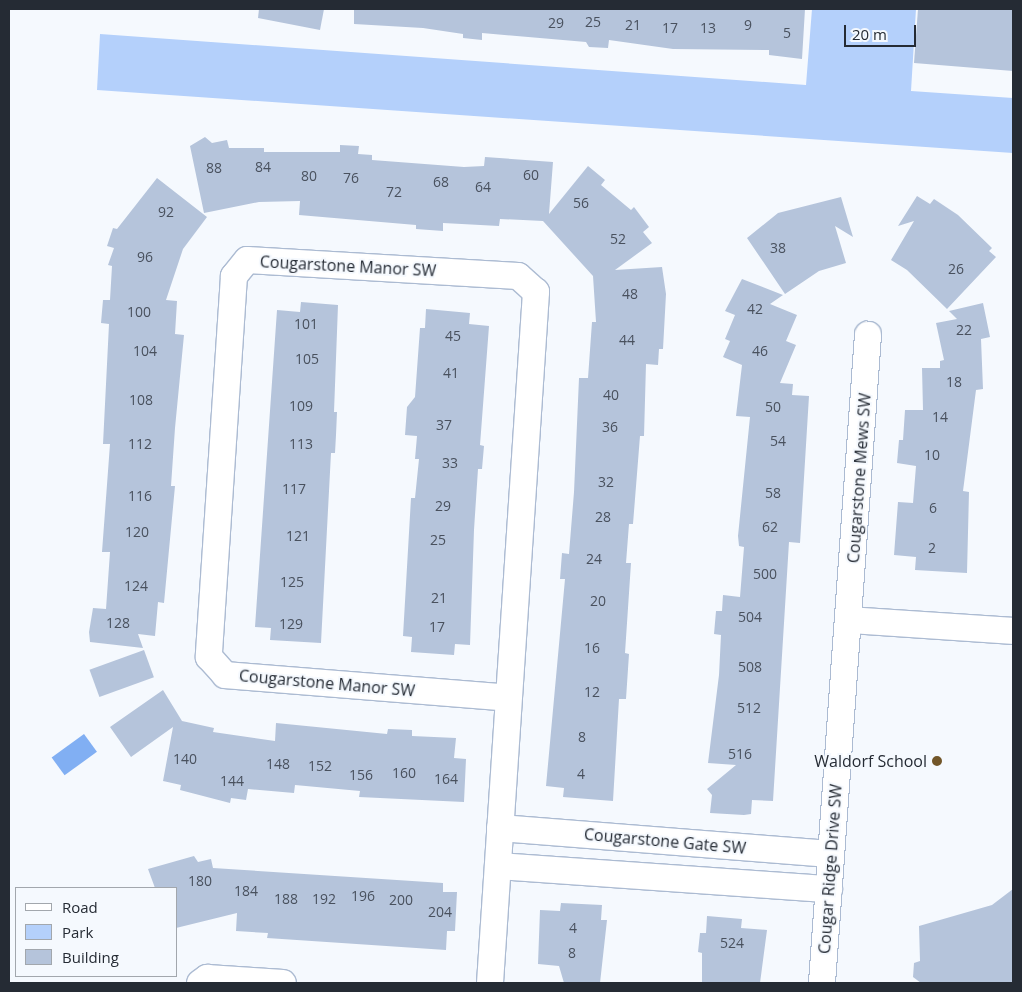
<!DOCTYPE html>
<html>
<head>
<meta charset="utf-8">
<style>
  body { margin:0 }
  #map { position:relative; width:1022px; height:992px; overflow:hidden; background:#f5f9fe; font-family:"Open Sans",sans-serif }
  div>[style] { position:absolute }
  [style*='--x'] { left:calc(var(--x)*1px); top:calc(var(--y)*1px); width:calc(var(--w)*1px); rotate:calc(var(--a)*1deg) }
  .green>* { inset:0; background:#b4d0fb }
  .water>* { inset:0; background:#81aff3; transform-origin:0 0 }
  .building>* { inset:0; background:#b5c4db; transform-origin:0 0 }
  .roads { filter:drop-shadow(1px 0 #acbbd2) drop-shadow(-1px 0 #acbbd2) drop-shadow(0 1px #acbbd2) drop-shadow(0 -1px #acbbd2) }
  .minor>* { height:26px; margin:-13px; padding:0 13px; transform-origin:13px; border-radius:13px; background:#fff }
  .dots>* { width:14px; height:14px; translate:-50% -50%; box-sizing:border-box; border:2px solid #f5f9fe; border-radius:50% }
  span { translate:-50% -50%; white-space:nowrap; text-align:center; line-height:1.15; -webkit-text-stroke:4px #f5f9fe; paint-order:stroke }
  .number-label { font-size:14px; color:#49515e }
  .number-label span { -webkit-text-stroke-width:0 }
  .street-label { font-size:16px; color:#252b34 }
  .poi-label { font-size:16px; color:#252b34 }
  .right { translate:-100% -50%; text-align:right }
  .frame { position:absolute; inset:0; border:10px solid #252b34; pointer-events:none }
  .legend { position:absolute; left:15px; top:887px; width:162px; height:90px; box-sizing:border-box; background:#f5f9fe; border:1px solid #a2a7ad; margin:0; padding:6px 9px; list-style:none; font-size:15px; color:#252b34 }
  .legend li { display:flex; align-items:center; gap:10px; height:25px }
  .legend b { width:25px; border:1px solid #a2a7ad }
  .scale { position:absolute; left:844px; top:25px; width:72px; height:22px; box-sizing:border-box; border:2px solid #252b34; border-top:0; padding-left:6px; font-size:15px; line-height:18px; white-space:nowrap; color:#252b34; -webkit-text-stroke:4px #f5f9fe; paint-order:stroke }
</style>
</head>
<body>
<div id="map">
  <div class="green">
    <div style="clip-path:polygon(812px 9px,916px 9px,911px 91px,1013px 98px,1013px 153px,97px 90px,100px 34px,806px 85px)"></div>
  </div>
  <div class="water">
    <div style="left:84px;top:734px;width:22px;height:40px;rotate:54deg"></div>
  </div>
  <div class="building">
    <div style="clip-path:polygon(259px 9px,324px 9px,320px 30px,258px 18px)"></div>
    <div style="clip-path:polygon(354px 9px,805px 9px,802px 59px,769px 55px,769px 50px,673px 49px,609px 40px,608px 48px,589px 47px,586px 42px,482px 33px,482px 40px,463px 38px,463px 34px,423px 28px,354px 24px)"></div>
    <div style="clip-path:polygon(918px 9px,1013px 9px,1013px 71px,914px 63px)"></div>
    <div style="clip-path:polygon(205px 137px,212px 143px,227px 140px,229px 148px,264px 148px,264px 152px,340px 152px,340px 145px,359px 146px,358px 154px,372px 155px,372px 160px,464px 167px,484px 166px,485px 157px,553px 162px,549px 214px,588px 166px,605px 180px,601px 185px,631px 210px,634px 207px,649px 227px,643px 232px,652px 243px,615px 270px,662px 267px,666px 294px,663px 349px,659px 349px,658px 365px,646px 364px,644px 436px,640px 436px,633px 524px,629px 524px,626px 563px,631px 563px,625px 653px,629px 654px,626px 699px,619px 699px,613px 801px,563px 797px,564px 788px,546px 786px,565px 579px,560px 579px,562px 553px,569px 554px,574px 492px,579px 378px,588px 378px,592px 322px,596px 322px,593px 276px,543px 221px,500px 219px,499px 226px,443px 223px,443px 231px,416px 229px,416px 225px,299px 215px,300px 201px,259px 202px,204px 213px,190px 146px)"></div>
    <div style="clip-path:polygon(157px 178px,207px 217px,183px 249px,166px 300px,177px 301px,175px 334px,184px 335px,175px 428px,171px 486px,175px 486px,164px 603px,158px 602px,155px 636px,138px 634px,143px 648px,90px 642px,89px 632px,93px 608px,106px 609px,110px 552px,102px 552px,110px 444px,103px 444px,109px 324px,101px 323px,103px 300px,110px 300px,112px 266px,108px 265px,114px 248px,107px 246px,113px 228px,117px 229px)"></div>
    <div style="clip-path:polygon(917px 196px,930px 204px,934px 199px,958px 215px,992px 248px,989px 251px,996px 257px,947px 309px,907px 270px,891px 260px,914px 221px,898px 226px)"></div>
    <div style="clip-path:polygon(841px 197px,853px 237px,835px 226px,846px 263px,819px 271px,785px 294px,747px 238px,778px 213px)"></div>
    <div style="clip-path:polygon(742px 279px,783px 295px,770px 304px,797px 315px,786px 341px,796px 345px,780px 383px,793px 384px,792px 395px,809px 396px,800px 543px,789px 542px,773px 801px,752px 800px,751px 814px,744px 815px,710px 813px,712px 795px,707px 789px,736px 765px,708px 763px,719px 675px,721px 635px,714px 634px,716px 611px,722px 611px,723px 595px,740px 597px,744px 547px,739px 546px,738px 536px,750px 417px,736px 416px,742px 365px,723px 357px,730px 341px,725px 339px,735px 315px,725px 311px)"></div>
    <div style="clip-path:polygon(301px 302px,338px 305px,334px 412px,337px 412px,336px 435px,335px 453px,331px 453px,321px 643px,270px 640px,271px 628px,255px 627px,277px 310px,300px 312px)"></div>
    <div style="clip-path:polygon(983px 303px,990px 337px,981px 339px,983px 389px,976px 390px,963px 491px,969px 492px,967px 573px,915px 570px,916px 557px,894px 555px,898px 502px,913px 503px,916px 466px,897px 463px,899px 440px,903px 440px,905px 410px,923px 410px,922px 368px,940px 368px,940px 361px,944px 360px,936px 323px,957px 319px,949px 311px)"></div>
    <div style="clip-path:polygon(426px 309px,470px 313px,469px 324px,489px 326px,480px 445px,484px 446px,482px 469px,478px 469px,474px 530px,470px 645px,455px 644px,454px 655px,411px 652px,412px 637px,403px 636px,411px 498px,415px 498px,419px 459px,415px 459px,417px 436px,405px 435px,407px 407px,415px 397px,420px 328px,425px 328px)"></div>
    <div style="left:144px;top:650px;width:29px;height:58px;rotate:70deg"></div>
    <div style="clip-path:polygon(163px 690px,182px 721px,214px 728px,213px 732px,275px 741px,276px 723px,387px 734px,388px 729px,412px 730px,412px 736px,456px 738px,454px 758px,466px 759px,464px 802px,359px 797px,360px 791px,295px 785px,294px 793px,248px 789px,246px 800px,231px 798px,230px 803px,180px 790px,181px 785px,163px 781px,173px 727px,131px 757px,110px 727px)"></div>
    <div style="clip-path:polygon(194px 856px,198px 862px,211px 859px,213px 868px,443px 883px,443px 892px,457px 892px,455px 931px,447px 931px,446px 950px,267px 938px,268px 933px,236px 931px,237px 913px,176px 928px,176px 888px,155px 888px,148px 869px)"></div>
    <div style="clip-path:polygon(1013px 889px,1013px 983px,921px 983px,913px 977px,914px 963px,920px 961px,919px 926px,992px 905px)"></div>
    <div style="clip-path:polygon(561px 903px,602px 905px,601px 920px,607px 920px,600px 983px,564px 983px,559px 966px,538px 964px,540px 910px,560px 911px)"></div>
    <div style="clip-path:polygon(707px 916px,742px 919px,741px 928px,767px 930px,760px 983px,702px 983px,702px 953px,698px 952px,700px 933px,706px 933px)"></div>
  </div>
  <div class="roads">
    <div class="minor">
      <div style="--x:849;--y:620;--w:164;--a:3.8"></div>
      <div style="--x:500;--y:828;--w:331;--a:4.5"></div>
      <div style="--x:498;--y:866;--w:332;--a:4"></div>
      <div style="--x:200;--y:983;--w:9;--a:-36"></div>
      <div style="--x:207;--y:978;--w:76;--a:3.8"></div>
      <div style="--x:490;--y:983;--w:693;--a:-86.19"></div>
      <div style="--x:536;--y:292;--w:24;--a:-138"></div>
      <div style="--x:518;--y:276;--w:271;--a:-176.6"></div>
      <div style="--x:247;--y:260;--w:21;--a:129"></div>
      <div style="--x:234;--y:276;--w:382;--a:93.8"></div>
      <div style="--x:209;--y:657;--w:24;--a:48"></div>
      <div style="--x:225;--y:675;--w:284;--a:4.6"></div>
      <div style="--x:822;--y:983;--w:650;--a:-85.94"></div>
    </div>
  </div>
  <div class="dots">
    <div style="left:937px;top:761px;background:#725629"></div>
  </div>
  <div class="number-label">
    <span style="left:593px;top:22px">25</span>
    <span style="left:556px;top:23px">29</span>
    <span style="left:633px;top:25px">21</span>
    <span style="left:748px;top:25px">9</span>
    <span style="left:670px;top:28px">17</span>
    <span style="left:708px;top:28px">13</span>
    <span style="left:787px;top:33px">5</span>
    <span style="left:263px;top:167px">84</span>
    <span style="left:214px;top:168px">88</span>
    <span style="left:531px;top:175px">60</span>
    <span style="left:309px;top:176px">80</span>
    <span style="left:351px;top:178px">76</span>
    <span style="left:441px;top:182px">68</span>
    <span style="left:483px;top:187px">64</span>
    <span style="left:394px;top:192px">72</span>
    <span style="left:581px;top:203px">56</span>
    <span style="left:166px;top:212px">92</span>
    <span style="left:618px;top:239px">52</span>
    <span style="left:778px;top:248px">38</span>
    <span style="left:145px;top:257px">96</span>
    <span style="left:956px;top:269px">26</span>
    <span style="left:630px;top:294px">48</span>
    <span style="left:755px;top:309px">42</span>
    <span style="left:139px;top:312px">100</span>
    <span style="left:306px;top:324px">101</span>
    <span style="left:964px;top:330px">22</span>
    <span style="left:453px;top:336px">45</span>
    <span style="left:627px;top:340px">44</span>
    <span style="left:145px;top:351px">104</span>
    <span style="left:760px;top:351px">46</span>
    <span style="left:307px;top:359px">105</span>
    <span style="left:451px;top:373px">41</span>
    <span style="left:954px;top:382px">18</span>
    <span style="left:611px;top:395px">40</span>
    <span style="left:141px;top:400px">108</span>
    <span style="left:301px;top:406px">109</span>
    <span style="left:773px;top:407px">50</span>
    <span style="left:940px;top:417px">14</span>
    <span style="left:444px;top:425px">37</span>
    <span style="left:610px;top:427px">36</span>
    <span style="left:778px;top:441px">54</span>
    <span style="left:140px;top:444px">112</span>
    <span style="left:301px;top:444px">113</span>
    <span style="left:932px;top:455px">10</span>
    <span style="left:450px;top:463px">33</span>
    <span style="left:606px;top:482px">32</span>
    <span style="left:294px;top:489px">117</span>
    <span style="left:773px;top:493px">58</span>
    <span style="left:140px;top:496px">116</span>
    <span style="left:443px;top:506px">29</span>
    <span style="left:933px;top:508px">6</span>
    <span style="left:603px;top:517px">28</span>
    <span style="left:770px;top:527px">62</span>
    <span style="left:137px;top:532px">120</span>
    <span style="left:298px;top:536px">121</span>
    <span style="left:438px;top:540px">25</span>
    <span style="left:932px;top:548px">2</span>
    <span style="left:594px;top:559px">24</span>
    <span style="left:765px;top:574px">500</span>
    <span style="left:292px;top:582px">125</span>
    <span style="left:136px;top:586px">124</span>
    <span style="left:439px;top:598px">21</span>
    <span style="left:598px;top:601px">20</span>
    <span style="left:750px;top:617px">504</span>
    <span style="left:118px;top:623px">128</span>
    <span style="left:291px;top:624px">129</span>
    <span style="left:437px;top:627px">17</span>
    <span style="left:592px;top:648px">16</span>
    <span style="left:750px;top:667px">508</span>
    <span style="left:592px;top:692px">12</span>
    <span style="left:749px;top:708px">512</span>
    <span style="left:582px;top:737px">8</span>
    <span style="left:740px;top:754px">516</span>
    <span style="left:185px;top:759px">140</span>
    <span style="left:278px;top:764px">148</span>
    <span style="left:320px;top:766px">152</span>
    <span style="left:404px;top:773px">160</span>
    <span style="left:581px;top:774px">4</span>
    <span style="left:361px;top:775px">156</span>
    <span style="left:446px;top:779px">164</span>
    <span style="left:232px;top:781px">144</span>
    <span style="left:200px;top:881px">180</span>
    <span style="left:246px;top:891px">184</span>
    <span style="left:363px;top:896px">196</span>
    <span style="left:286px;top:899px">188</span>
    <span style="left:324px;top:899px">192</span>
    <span style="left:401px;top:900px">200</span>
    <span style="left:440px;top:912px">204</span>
    <span style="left:573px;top:928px">4</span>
    <span style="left:732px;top:943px">524</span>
    <span style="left:572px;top:953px">8</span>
  </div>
  <div class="street-label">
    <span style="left:348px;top:266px;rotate:3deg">Cougarstone Manor SW</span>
    <span style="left:859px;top:478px;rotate:-86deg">Cougarstone Mews SW</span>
    <span style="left:327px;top:683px;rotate:5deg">Cougarstone Manor SW</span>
    <span style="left:665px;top:841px;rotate:5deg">Cougarstone Gate SW</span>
    <span style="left:830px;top:869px;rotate:-86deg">Cougar Ridge Drive SW</span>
  </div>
  <div class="poi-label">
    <span class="right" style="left:927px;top:761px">Waldorf School</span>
  </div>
  <div class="frame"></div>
  <ul class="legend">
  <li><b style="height:6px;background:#fff"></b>Road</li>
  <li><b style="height:14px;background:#b4d0fb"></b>Park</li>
  <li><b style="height:14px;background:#b5c4db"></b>Building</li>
  </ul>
  <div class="scale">20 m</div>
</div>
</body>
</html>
